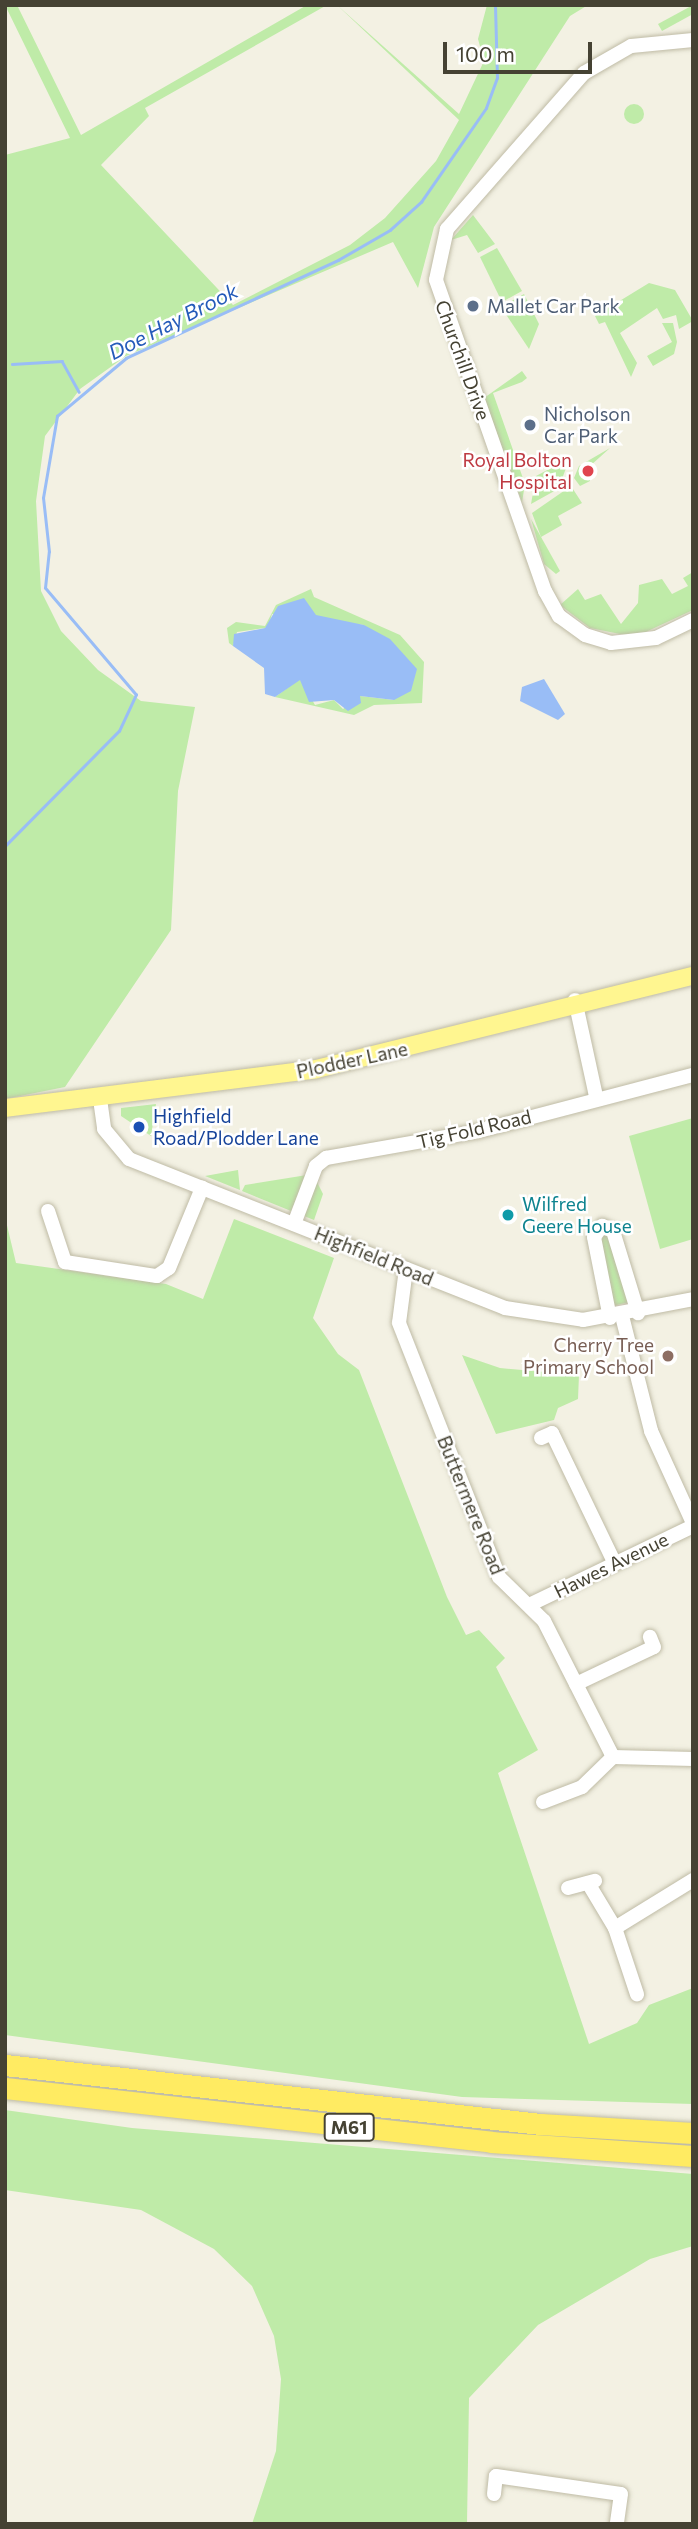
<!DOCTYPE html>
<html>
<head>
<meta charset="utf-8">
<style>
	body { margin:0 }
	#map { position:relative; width:698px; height:2529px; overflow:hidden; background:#f3f1e3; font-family:Commissioner,sans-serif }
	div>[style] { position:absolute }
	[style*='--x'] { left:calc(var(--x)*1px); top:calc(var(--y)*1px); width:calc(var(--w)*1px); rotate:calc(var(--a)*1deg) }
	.green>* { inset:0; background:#bfeba8 }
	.round { border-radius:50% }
	.water>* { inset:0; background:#99bdf6 }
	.stream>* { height:2.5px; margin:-1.25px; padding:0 1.25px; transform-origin:1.25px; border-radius:1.25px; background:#99bdf6 }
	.roads { filter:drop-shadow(0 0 2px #bfbba5) drop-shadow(0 0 2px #bfbba5) }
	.minor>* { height:14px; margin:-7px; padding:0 7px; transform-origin:7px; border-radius:7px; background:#fff }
	.major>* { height:18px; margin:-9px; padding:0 9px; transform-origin:9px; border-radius:9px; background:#fff690 }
	.highway>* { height:21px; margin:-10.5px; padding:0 10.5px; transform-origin:10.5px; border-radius:10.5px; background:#ffeb62 }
	.dots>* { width:19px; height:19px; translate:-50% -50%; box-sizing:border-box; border:4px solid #fff; border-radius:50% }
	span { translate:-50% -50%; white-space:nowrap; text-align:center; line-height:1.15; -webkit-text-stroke:5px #fff; paint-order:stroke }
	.shield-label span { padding:2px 5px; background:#fff; border:2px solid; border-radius:5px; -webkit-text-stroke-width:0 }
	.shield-label { font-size:18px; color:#454233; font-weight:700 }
	.service-label { font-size:19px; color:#4e5e75 }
	.left { translate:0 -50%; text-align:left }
	.street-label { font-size:19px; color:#454233 }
	.health-label { font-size:19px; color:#be3a42 }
	.right { translate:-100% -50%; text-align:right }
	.transit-label { font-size:19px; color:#164399 }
	.culture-label { font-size:19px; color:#0d838f }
	.education-label { font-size:19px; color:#785e54 }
	.water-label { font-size:21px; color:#245bb9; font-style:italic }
	.frame { position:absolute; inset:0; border:7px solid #454233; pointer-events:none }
	.scale { position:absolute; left:443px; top:42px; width:149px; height:32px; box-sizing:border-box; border:4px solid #454233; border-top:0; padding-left:9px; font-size:21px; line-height:24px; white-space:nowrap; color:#454233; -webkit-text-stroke:5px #fff; paint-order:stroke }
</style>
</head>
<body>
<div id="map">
	<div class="green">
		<i style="clip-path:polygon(5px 5px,17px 5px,81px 135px,307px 5px,327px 5px,145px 108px,149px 116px,101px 165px,233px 305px,350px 245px,385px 218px,436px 161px,459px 120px,337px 5px,459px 114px,484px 61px,478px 39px,487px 5px,588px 5px,570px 16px,434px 227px,418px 288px,393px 242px,126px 356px,80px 389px,45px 436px,36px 501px,41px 591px,61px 631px,98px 670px,141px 701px,195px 707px,178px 791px,171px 930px,65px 1087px,5px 1099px,5px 155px,70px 138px)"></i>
		<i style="clip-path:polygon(693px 5px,693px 14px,662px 31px,658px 24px)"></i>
		<i class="round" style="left:624px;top:104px;width:20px;height:20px"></i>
		<i style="clip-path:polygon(473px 215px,495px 244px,478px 253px,467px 235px,451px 240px)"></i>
		<i style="clip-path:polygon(497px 248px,522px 291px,502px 302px,480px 257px)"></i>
		<i style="clip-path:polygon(649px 283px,675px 290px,693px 321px,679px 329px,676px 315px,663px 319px,657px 308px,620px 333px,637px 363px,631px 377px,605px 322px,599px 324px,595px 316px)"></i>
		<i style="clip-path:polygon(524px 294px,539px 324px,529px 349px,501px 307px)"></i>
		<i style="clip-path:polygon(662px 323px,673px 323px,677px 342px,674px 354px,653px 366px,647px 356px,672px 342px)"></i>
		<i style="clip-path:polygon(522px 371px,527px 378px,522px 382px,493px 393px,525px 484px,522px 502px,484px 398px)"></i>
		<i style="clip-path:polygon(610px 448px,590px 466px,590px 481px,580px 486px,574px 478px,579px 466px)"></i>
		<i style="clip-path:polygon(570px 458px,558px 489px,531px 504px,536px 476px)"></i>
		<i style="clip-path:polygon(571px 486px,582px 503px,558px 516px,562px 525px,541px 537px,532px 513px)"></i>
		<i style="clip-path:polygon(531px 519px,560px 571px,556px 574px,544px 564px)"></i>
		<i style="clip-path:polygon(693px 572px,693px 610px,635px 637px,590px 628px,560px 605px,578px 589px,585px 600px,601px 594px,621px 624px,638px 603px,639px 585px,662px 579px,672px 594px,688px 586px,683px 578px)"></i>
		<i style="clip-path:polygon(311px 589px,314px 597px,400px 635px,424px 662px,422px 703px,374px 705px,354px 715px,275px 697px,300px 679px,315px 705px,334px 700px,343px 709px,360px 696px,394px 700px,364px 625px,272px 614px,269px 625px,265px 628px,237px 632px,233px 646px,229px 643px,227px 628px,236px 622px,265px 626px,276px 605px)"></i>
		<i style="clip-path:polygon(156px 1104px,151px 1136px,121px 1116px,121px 1108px)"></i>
		<i style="clip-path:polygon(693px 1118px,693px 1239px,660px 1249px,629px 1136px)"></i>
		<i style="clip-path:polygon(238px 1170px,240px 1190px,205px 1176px)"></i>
		<i style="clip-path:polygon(307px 1175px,291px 1211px,242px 1191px,245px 1185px)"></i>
		<i style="clip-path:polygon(317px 1182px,323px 1194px,314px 1220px,304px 1216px)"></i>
		<i style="clip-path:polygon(5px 1217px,16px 1263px,166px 1284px,203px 1299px,234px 1219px,334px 1258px,313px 1318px,338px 1354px,359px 1370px,447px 1597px,466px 1635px,479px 1630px,505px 1658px,496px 1667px,538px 1750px,498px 1773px,589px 2044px,637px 2023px,649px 2005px,693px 1988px,693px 2104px,462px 2097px,5px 2035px)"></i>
		<i style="clip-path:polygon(607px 1232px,630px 1302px,612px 1306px,599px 1238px)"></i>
		<i style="clip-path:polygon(462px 1355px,500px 1368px,579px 1375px,578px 1399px,558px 1408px,554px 1420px,496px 1434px)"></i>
		<i style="clip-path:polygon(5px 2110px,132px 2128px,693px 2174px,693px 2246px,650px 2259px,538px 2325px,469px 2398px,467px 2524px,252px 2524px,276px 2451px,281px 2379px,274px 2336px,252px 2286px,214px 2249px,141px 2210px,5px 2190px)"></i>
	</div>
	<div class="water">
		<i style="clip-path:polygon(304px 598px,316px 615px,364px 625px,390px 639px,417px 669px,411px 691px,394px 700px,360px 696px,361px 703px,348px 711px,334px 700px,309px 702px,300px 680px,275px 697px,265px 694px,264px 668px,233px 646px,234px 634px,265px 628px,278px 606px)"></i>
		<i style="clip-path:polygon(544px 679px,565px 714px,558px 720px,520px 701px,522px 687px)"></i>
	</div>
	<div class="stream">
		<i style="--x:12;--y:364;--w:50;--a:-3.4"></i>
		<i style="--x:62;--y:361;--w:35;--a:61"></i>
		<i style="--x:5;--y:846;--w:162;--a:-45.3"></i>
		<i style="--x:119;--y:731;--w:40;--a:-65"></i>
		<i style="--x:136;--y:695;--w:140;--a:-130.4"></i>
		<i style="--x:45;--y:588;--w:36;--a:-84"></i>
		<i style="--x:49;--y:552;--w:54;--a:-96.3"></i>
		<i style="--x:43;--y:498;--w:83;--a:-80.3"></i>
		<i style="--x:57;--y:416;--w:90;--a:-40"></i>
		<i style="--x:126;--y:358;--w:234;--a:-24.8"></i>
		<i style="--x:338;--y:260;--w:60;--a:-30"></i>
		<i style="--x:390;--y:230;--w:42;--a:-42.1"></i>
		<i style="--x:421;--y:202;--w:114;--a:-55.3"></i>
		<i style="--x:486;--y:108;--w:32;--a:-70"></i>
		<i style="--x:497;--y:78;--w:73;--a:-91.6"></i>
	</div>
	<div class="roads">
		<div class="minor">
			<i style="--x:693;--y:40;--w:62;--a:174.5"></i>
			<i style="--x:631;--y:46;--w:54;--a:150.1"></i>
			<i style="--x:584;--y:73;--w:208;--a:131.3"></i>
			<i style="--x:447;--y:229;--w:52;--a:102.2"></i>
			<i style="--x:436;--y:280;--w:330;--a:70.7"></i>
			<i style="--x:545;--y:591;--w:29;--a:61"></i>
			<i style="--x:559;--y:616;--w:32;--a:36"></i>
			<i style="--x:585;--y:635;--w:27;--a:17"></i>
			<i style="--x:611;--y:643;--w:45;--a:-6.3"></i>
			<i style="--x:656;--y:638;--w:41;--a:-25.9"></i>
			<i style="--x:575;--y:1000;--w:98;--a:77.7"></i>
			<i style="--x:100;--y:1099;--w:30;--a:82"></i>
			<i style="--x:104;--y:1129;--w:39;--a:50"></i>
			<i style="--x:129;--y:1159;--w:404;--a:21.6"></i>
			<i style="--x:505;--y:1308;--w:79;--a:8.7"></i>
			<i style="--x:583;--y:1320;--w:112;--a:-10.8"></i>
			<i style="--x:48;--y:1211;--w:54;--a:71.6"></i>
			<i style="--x:65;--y:1262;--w:93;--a:8.7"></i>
			<i style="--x:157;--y:1276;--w:14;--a:-34"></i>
			<i style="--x:169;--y:1268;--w:87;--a:-67.6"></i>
			<i style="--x:294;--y:1224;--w:62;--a:-69.2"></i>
			<i style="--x:316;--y:1166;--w:13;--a:-39"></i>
			<i style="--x:326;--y:1158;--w:155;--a:-10"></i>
			<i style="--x:479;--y:1131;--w:221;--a:-14.7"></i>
			<i style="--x:406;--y:1269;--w:54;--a:97.4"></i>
			<i style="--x:399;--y:1323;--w:273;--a:68.5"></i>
			<i style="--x:499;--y:1577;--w:63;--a:44.4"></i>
			<i style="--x:544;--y:1621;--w:153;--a:63.1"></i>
			<i style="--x:613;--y:1757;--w:80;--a:1.4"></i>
			<i style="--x:622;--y:1316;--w:119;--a:75.8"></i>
			<i style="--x:651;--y:1431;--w:101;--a:65.5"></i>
			<i style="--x:610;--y:1318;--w:83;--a:-101.2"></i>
			<i style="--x:594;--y:1237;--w:14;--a:-54"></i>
			<i style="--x:602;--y:1226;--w:12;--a:24"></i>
			<i style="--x:613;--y:1231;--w:86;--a:73"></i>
			<i style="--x:541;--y:1438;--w:12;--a:-24"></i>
			<i style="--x:552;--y:1433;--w:145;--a:64.3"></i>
			<i style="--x:529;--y:1605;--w:182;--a:-25.7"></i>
			<i style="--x:576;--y:1684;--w:86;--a:-25.4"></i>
			<i style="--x:654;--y:1647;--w:11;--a:-112"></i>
			<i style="--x:543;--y:1802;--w:42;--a:-21"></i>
			<i style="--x:582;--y:1787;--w:43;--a:-44.1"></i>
			<i style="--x:588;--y:1883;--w:52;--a:59"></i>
			<i style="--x:615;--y:1928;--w:70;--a:71.6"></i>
			<i style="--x:568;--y:1888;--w:28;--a:-15"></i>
			<i style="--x:615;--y:1928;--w:92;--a:-31.6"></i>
			<i style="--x:494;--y:2494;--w:18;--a:-84"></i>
			<i style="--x:496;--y:2476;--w:126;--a:8.2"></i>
			<i style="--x:621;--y:2494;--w:30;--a:98"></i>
		</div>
		<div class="major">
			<i style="--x:5;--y:1108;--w:313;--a:-7.1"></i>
			<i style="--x:316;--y:1069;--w:388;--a:-13.9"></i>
		</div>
		<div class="highway">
			<i style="--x:5;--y:2065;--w:538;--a:6.29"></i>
			<i style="--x:540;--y:2124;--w:153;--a:3.4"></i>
			<i style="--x:5;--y:2088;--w:489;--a:6.3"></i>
			<i style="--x:491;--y:2142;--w:202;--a:4"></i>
		</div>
	</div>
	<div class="dots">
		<i style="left:473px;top:306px;background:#5c6f8a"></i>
		<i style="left:530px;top:425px;background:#5c6f8a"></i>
		<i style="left:588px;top:471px;background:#e0444e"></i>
		<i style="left:139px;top:1127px;background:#1a4fb4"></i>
		<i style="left:508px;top:1215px;background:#0f9aa8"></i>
		<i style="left:668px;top:1356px;background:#8d6e63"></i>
	</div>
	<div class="shield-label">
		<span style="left:349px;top:2127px">M61</span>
	</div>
	<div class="service-label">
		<span class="left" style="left:487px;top:306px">Mallet Car Park</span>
		<span class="left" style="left:544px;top:425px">Nicholson<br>Car Park</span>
	</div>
	<div class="street-label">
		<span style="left:463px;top:360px;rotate:70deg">Churchill Drive</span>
		<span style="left:352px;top:1060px;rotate:-12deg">Plodder Lane</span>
		<span style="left:474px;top:1129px;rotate:-13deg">Tig Fold Road</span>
		<span style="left:374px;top:1256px;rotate:22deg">Highfield Road</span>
		<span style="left:471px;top:1505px;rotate:68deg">Buttermere Road</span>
		<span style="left:611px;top:1565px;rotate:-26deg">Hawes Avenue</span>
	</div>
	<div class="health-label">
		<span class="right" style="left:572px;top:471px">Royal Bolton<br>Hospital</span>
	</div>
	<div class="transit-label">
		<span class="left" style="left:153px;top:1127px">Highfield<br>Road/Plodder Lane</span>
	</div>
	<div class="culture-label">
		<span class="left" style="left:522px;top:1215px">Wilfred<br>Geere House</span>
	</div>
	<div class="education-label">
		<span class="right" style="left:654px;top:1356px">Cherry Tree<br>Primary School</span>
	</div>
	<div class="water-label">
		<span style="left:173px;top:321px;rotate:-27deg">Doe Hay Brook</span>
	</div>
	<div class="frame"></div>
	<div class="scale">100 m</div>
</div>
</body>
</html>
